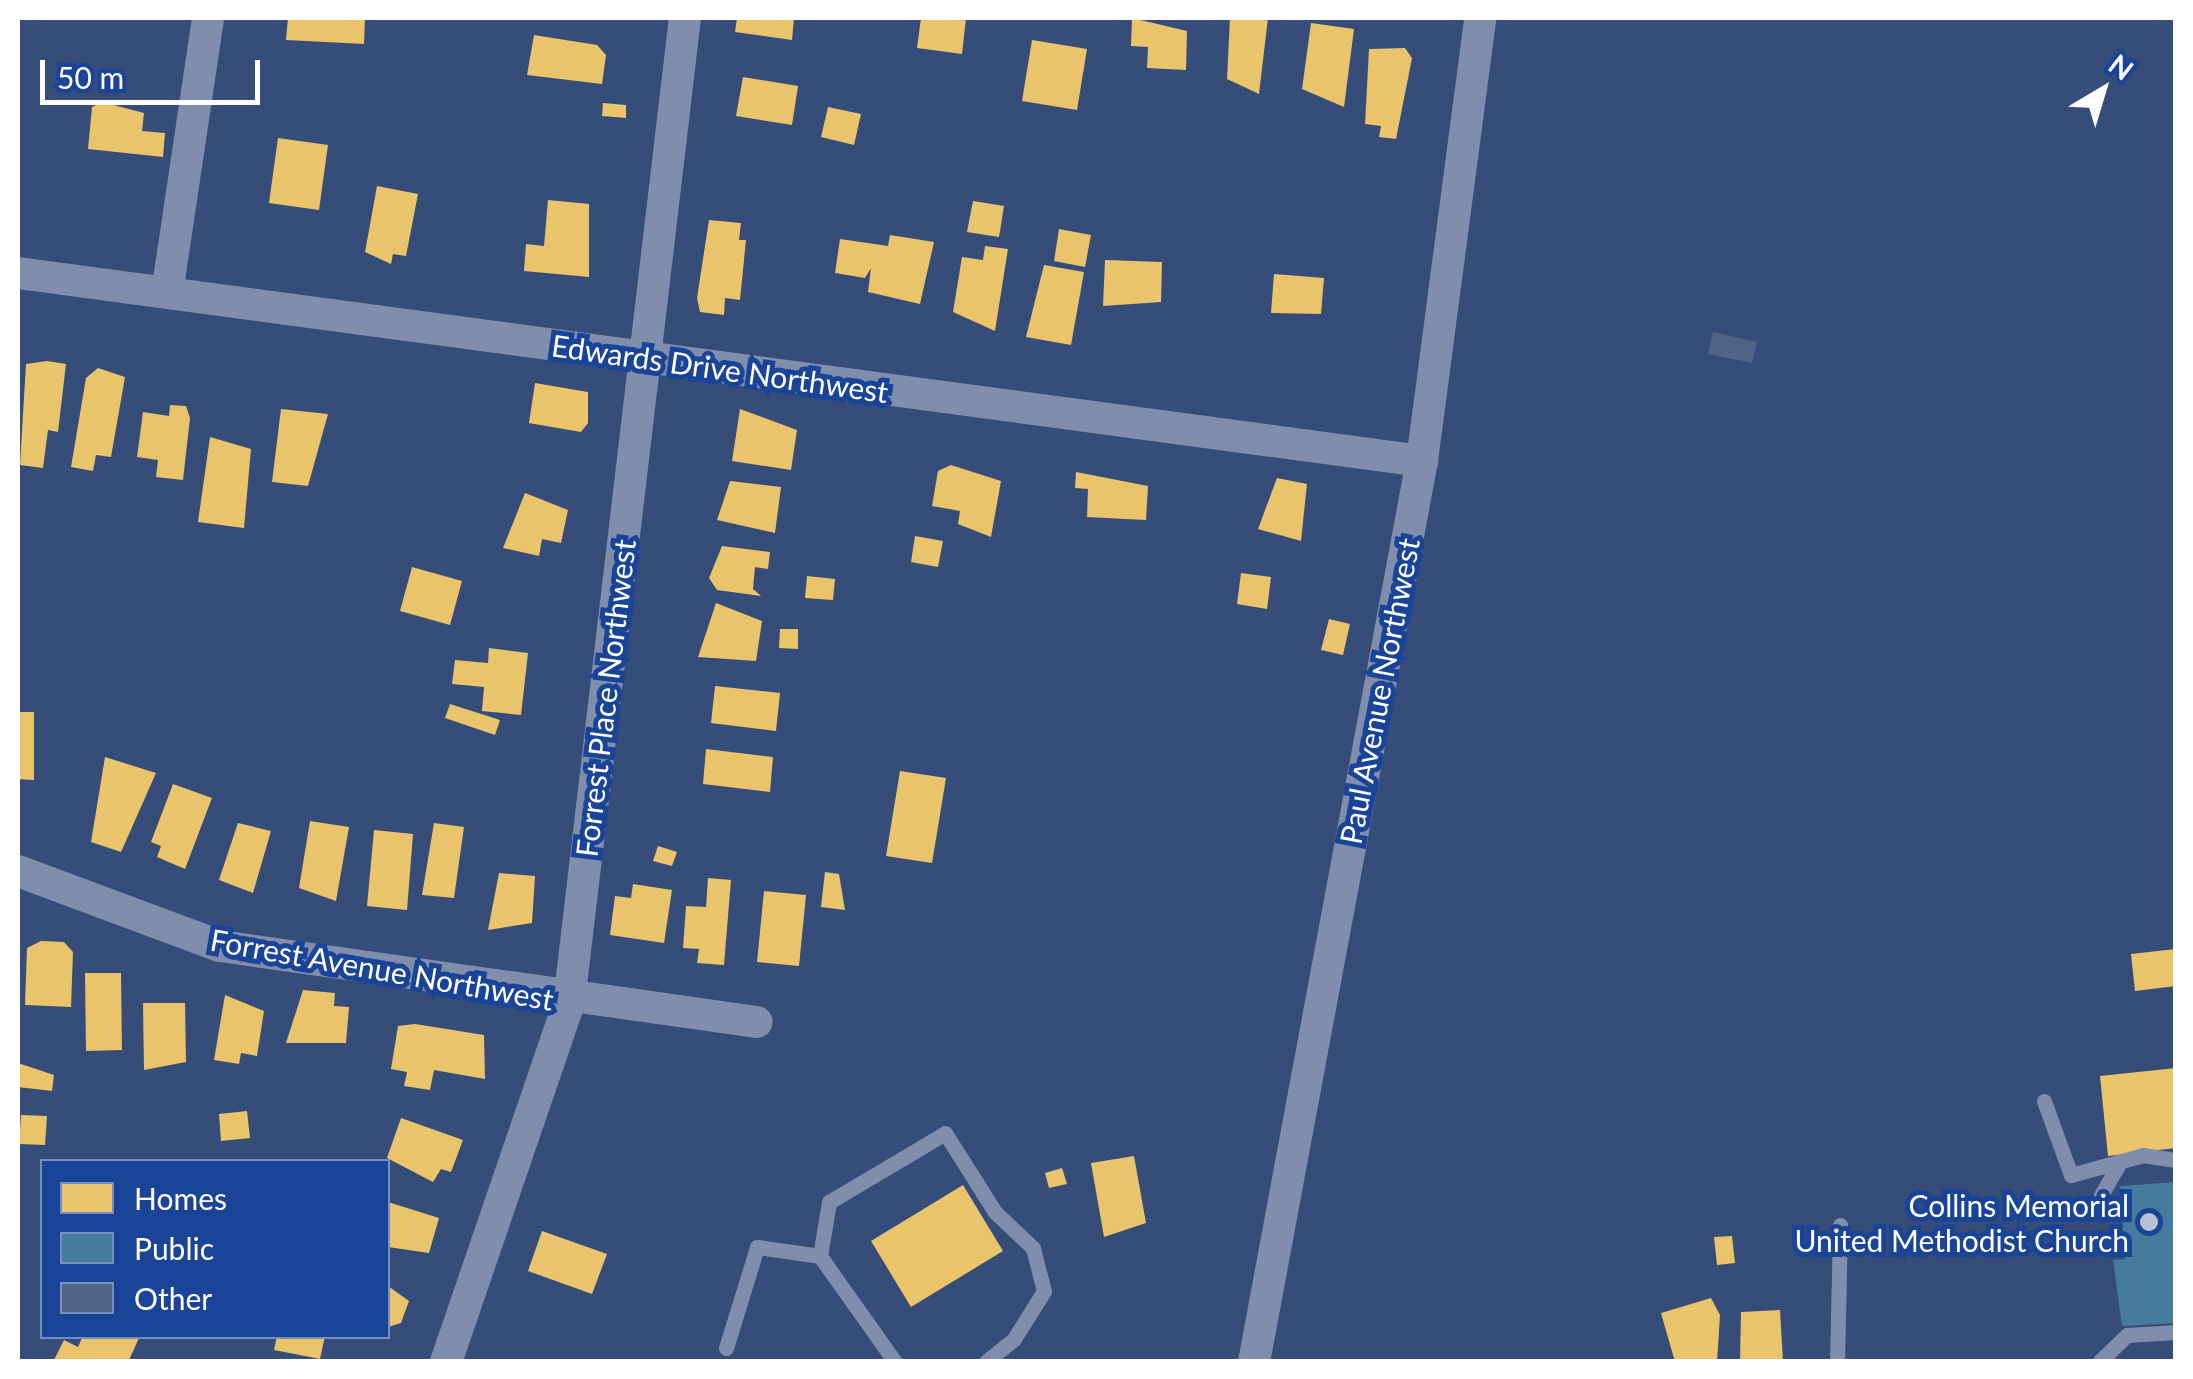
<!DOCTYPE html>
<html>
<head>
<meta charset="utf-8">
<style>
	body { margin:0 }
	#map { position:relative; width:2193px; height:1379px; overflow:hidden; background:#364d7a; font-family:Lato,sans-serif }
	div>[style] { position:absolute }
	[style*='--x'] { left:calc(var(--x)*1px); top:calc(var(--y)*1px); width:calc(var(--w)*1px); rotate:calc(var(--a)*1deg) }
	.homes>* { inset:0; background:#e9c46a }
	.public>* { inset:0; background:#457b9d }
	.building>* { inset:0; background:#516488 }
	.lane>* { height:15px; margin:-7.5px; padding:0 7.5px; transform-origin:7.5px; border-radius:7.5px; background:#7f8ead }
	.street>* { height:32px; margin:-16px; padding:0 16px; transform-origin:16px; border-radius:16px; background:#7f8ead }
	.dots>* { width:28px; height:28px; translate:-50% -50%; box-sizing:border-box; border:5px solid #194497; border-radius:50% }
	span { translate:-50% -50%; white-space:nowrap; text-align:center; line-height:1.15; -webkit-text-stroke:10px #194497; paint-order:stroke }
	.street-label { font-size:30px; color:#fff }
	.poi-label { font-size:30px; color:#fff }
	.right { translate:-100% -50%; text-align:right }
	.frame { position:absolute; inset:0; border:20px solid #fff; pointer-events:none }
	.legend { position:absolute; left:40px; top:1159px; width:350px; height:180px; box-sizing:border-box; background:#194497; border:2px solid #758fc1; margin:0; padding:12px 18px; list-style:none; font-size:30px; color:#fff }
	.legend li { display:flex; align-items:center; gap:20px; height:50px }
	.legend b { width:50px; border:2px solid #758fc1 }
	.north { position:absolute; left:2053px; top:40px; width:100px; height:100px; -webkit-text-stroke:8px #194497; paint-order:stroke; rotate:38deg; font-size:28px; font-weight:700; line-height:40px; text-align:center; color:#fff }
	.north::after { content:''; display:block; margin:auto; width:35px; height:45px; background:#fff; clip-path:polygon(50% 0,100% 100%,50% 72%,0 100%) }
	.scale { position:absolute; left:40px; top:60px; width:220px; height:45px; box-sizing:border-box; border:5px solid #fff; border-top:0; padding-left:12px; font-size:30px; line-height:35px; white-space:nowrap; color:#fff; -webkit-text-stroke:8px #194497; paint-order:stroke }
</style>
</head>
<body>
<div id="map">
	<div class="homes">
		<i style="clip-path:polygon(288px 18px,365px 18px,364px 44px,286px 40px)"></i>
		<i style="clip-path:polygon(737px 18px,794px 18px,792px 40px,735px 32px)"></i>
		<i style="clip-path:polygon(921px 18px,966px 18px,962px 54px,917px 48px)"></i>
		<i style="clip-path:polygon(1132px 18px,1187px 31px,1186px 70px,1147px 68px,1148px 47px,1131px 46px)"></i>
		<i style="clip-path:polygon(1230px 18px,1268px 18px,1259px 94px,1227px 79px)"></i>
		<i style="clip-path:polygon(1311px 23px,1354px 29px,1344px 107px,1302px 89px)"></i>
		<i style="clip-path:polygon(534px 35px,597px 45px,606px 55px,602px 84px,527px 75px)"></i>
		<i style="clip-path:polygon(1032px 40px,1087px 49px,1077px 110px,1022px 101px)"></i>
		<i style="clip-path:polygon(1405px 48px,1412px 58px,1396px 139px,1379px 137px,1381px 126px,1365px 124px,1369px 49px)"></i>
		<i style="clip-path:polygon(743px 77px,798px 86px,792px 125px,736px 116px)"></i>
		<i style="clip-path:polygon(102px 102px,144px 113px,142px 131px,165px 133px,163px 157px,88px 149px,92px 107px)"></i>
		<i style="clip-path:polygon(603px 103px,626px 105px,626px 118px,602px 116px)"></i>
		<i style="clip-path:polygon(828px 107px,861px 114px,854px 145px,821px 137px)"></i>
		<i style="clip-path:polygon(278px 138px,328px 145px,319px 210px,269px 203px)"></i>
		<i style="clip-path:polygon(377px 186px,418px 194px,406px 256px,393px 254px,391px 264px,365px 252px)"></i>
		<i style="clip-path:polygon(548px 200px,589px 204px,589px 277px,524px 271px,526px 244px,544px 246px)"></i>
		<i style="clip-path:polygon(973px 201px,1004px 206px,999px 237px,967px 232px)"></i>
		<i style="clip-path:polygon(709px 220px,741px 223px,739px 240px,746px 240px,740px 300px,725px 298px,724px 315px,700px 312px,697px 298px)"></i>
		<i style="clip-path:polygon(1059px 229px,1091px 235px,1085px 267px,1054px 261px)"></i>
		<i style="clip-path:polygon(890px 235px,934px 242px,920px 304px,868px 292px,871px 268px,865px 278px,835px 273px,840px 239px,888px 246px)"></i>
		<i style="clip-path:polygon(985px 246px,1008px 249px,995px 331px,953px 312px,962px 257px,983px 260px)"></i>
		<i style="clip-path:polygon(1105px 260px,1162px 262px,1161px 302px,1103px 306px)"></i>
		<i style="clip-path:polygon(1044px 265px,1084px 272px,1071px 345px,1026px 337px)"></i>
		<i style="clip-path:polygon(1274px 274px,1324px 278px,1321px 314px,1271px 313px)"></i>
		<i style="clip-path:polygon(47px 361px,66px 364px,58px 432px,48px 430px,43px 468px,20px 465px,26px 364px)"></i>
		<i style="clip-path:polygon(98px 368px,125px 377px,111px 457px,96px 455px,93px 471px,71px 467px,86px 378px)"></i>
		<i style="clip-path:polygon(535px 383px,588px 392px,588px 423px,581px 432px,529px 423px)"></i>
		<i style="clip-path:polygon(170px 405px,186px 406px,190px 418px,183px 480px,156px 477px,158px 460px,137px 457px,143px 412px,169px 416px)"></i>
		<i style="clip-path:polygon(281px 409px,328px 414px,308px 486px,272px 482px)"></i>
		<i style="clip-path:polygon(740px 409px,797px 430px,791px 470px,732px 461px)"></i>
		<i style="clip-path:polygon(210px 437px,251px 449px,244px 528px,198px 522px)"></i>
		<i style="clip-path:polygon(951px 465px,1001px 481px,991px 537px,958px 524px,960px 511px,932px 506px,938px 471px)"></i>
		<i style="clip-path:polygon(1076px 472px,1148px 486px,1146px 520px,1087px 517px,1088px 489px,1075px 488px)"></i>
		<i style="clip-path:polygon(1277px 478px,1307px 484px,1301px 541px,1258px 529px)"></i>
		<i style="clip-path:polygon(730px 481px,781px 487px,775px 533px,717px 520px)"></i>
		<i style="clip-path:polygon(525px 493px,568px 510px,561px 543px,542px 539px,539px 556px,503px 548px)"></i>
		<i style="clip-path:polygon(915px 536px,943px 541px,938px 567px,911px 562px)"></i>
		<i style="clip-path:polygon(722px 546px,770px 552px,768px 569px,755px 567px,753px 589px,761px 596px,717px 590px,709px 578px)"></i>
		<i style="clip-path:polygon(412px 567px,462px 581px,450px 625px,400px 611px)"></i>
		<i style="clip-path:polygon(1241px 573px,1271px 577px,1267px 609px,1237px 604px)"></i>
		<i style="clip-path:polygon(807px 576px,835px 579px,833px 600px,805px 598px)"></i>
		<i style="clip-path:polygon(716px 603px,762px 621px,756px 661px,698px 657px)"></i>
		<i style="clip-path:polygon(1329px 619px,1350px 624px,1343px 655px,1321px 650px)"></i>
		<i style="clip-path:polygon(780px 629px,798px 629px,798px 649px,779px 648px)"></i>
		<i style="clip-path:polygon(489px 648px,528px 653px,521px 715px,482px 711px,484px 687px,452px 684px,455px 660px,488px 663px)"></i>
		<i style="clip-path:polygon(715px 686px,780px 693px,776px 731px,711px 723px)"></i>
		<i style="clip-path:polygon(450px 704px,500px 720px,495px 735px,445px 718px)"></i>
		<i style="clip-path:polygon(18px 712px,34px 712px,34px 780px,18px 779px)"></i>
		<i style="clip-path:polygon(706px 749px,773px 757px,770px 792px,703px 784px)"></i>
		<i style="clip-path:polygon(105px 757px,156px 773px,121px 852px,91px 842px)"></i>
		<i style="clip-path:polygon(900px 771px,946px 778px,932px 863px,886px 856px)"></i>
		<i style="clip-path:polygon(173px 784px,212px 798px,185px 869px,157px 857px,161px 846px,151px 842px)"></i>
		<i style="clip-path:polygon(310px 821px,349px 827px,336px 901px,299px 888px)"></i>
		<i style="clip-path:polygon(238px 823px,271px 831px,253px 893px,219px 880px)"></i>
		<i style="clip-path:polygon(434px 823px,464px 827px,454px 898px,422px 895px)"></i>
		<i style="clip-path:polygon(374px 830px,413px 834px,407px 910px,367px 906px)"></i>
		<i style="clip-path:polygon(658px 846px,677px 852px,672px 866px,653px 861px)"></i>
		<i style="clip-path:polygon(825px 872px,839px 874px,845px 910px,821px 907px)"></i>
		<i style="clip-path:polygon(499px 873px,535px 876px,532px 923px,488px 930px)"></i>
		<i style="clip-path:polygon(708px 878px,731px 880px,724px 965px,697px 963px,699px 949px,683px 948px,686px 906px,706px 907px)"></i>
		<i style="clip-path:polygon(633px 884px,672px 890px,664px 943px,610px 935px,615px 896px,631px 898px)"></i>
		<i style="clip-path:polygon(764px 891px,806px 895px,799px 966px,757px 962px)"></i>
		<i style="clip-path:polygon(41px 941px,64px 942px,73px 952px,71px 1007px,25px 1005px,27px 948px)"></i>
		<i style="clip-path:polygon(2176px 949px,2176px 986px,2135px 991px,2131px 954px)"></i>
		<i style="clip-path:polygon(85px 973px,121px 973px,122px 1050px,86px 1051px)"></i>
		<i style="clip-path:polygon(303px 990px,335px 993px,334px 1006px,349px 1007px,346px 1043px,286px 1043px)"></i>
		<i style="clip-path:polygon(225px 995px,264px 1011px,257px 1056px,241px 1053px,239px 1064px,214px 1060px)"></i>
		<i style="clip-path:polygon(143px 1003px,185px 1003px,186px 1062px,144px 1070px)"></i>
		<i style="clip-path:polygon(415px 1024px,484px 1035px,485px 1079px,434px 1070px,430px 1090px,404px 1086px,407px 1072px,391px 1069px,398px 1026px)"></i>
		<i style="clip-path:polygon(18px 1063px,54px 1075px,52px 1091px,18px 1087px)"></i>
		<i style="clip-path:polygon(2176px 1068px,2176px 1148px,2108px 1156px,2100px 1076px)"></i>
		<i style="clip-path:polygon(247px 1111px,250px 1138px,221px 1141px,219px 1114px)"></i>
		<i style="clip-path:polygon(21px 1115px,47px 1116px,45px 1145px,19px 1144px)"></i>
		<i style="clip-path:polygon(401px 1118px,463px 1140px,451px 1172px,441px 1169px,433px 1182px,387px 1158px)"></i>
		<i style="clip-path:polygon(1134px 1156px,1146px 1223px,1104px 1237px,1091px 1163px)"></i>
		<i style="clip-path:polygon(1062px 1168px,1067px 1184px,1049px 1188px,1045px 1173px)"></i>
		<i style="clip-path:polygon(963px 1185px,1003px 1251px,911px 1307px,871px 1241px)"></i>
		<i style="clip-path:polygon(388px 1202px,439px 1218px,429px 1253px,388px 1247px)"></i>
		<i style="clip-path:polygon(542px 1231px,607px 1254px,592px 1294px,528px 1271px)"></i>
		<i style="clip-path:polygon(1732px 1236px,1735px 1263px,1717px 1265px,1714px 1237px)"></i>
		<i style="clip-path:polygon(388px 1286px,409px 1301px,401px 1323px,388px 1327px)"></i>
		<i style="clip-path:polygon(1711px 1298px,1720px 1315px,1717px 1362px,1675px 1362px,1661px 1313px)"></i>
		<i style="clip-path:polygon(1780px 1310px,1783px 1362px,1740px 1362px,1741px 1312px)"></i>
		<i style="clip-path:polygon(83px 1336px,140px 1336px,128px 1362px,53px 1362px,64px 1340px,78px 1347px)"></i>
		<i style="clip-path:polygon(277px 1336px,325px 1336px,320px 1359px,274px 1350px)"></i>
	</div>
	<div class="public">
		<i style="clip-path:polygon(2176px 1182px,2176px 1323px,2122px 1326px,2113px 1260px,2125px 1259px,2120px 1186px)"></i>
	</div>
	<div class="building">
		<i style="clip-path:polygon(1713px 332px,1757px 342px,1752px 363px,1708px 354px)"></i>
	</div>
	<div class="lane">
		<i style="--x:2044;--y:1101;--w:79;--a:70"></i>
		<i style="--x:2071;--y:1175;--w:75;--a:-15.5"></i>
		<i style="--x:2143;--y:1155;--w:33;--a:9"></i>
		<i style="--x:2101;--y:1195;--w:34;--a:-60"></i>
		<i style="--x:726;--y:1348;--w:106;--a:-72.9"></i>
		<i style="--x:757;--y:1247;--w:64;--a:8.1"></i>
		<i style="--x:895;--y:1362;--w:130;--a:-125.3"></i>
		<i style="--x:820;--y:1256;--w:55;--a:-80.5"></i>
		<i style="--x:829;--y:1202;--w:135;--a:-30.7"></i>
		<i style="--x:945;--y:1133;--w:93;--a:57.7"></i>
		<i style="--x:995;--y:1212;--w:52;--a:43.5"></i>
		<i style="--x:1033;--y:1248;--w:44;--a:75.7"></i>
		<i style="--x:1044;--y:1291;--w:57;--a:122"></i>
		<i style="--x:1014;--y:1339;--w:36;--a:141"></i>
		<i style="--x:1837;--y:1362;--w:137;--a:-88.7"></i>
		<i style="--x:2099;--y:1362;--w:39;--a:-44"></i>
		<i style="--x:2127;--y:1335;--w:49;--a:-3.5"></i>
	</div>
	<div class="street">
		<i style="--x:18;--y:273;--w:1417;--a:7.63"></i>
		<i style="--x:167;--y:293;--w:278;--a:-81.5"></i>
		<i style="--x:18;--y:871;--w:215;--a:20.4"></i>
		<i style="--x:220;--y:946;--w:542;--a:8.06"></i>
		<i style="--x:446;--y:1362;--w:380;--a:-71.1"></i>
		<i style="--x:569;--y:1002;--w:991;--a:-83.28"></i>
		<i style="--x:1254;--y:1362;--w:917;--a:-79.44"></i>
		<i style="--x:1422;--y:461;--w:447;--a:-82.5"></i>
	</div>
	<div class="dots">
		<i style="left:2149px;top:1222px;background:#b9c1d0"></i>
	</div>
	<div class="street-label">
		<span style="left:720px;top:368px;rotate:8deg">Edwards Drive Northwest</span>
		<span style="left:1379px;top:691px;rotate:-79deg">Paul Avenue Northwest</span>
		<span style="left:605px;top:698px;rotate:-83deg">Forrest Place Northwest</span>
		<span style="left:382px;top:969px;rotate:10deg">Forrest Avenue Northwest</span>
	</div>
	<div class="poi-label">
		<span class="right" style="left:2129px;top:1222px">Collins Memorial<br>United Methodist Church</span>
	</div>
	<div class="frame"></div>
	<ul class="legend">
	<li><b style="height:28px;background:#e9c46a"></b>Homes</li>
	<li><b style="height:28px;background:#457b9d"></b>Public</li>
	<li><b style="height:28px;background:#516488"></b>Other</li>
	</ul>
	<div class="north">N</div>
	<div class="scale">50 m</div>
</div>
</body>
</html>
